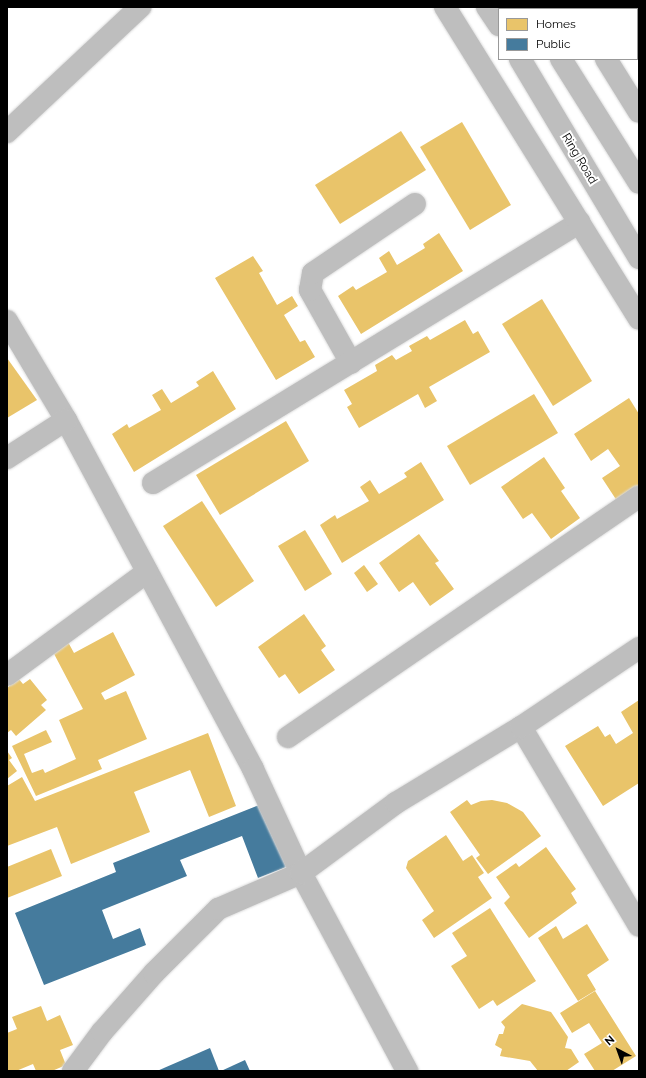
<!DOCTYPE html>
<html>
<head>
<meta charset="utf-8">
<style>
	body { margin:0 }
	#map { position:relative; width:646px; height:1078px; overflow:hidden; background:#fff; font-family:Raleway,sans-serif }
	div>[style] { position:absolute }
	[style*='--x'] { left:calc(var(--x)*1px); top:calc(var(--y)*1px); width:calc(var(--w)*1px); rotate:calc(var(--a)*1deg) }
	.homes>* { inset:0; background:#e9c46a }
	.public>* { inset:0; background:#457b9d }
	.roads { filter:drop-shadow(0 0 1px #dbdbdb) drop-shadow(0 0 1px #dbdbdb) }
	.minor>* { height:22px; margin:-11px; padding:0 11px; transform-origin:11px; border-radius:11px; background:#bebebe }
	.major>* { height:22px; margin:-11px; padding:0 11px; transform-origin:11px; border-radius:11px; background:#bebebe }
	.highway>* { height:22px; margin:-11px; padding:0 11px; transform-origin:11px; border-radius:11px; background:#bebebe }
	span { translate:-50% -50%; white-space:nowrap; text-align:center; line-height:1.15; -webkit-text-stroke:4px #fff; paint-order:stroke }
	.street-label { font-size:12px; color:#000 }
	.frame { position:absolute; inset:0; border:8px solid #000; pointer-events:none }
	.legend { position:absolute; left:498px; top:8px; width:140px; height:52px; box-sizing:border-box; background:#fff; border:1px solid #999; margin:0; padding:5px 7px; list-style:none; font-size:12px; color:#000 }
	.legend li { display:flex; align-items:center; gap:8px; height:20px }
	.legend b { width:20px; border:1px solid #999 }
	.north { position:absolute; left:598px; top:1030px; width:40px; height:40px; -webkit-text-stroke:3px #fff; paint-order:stroke; rotate:319deg; font-size:11px; font-weight:700; line-height:16px; text-align:center; color:#000 }
	.north::after { content:''; display:block; margin:auto; width:14px; height:18px; background:#000; clip-path:polygon(50% 0,100% 100%,50% 72%,0 100%) }
</style>
</head>
<body>
<div id="map">
	<div class="homes">
		<i style="clip-path:polygon(462px 122px,511px 205px,470px 230px,420px 147px)"></i>
		<i style="clip-path:polygon(401px 131px,426px 170px,340px 224px,315px 185px)"></i>
		<i style="clip-path:polygon(439px 233px,463px 271px,361px 334px,338px 296px,353px 286px,356px 290px,387px 272px,379px 258px,389px 251px,397px 265px,425px 248px,423px 244px)"></i>
		<i style="clip-path:polygon(253px 256px,263px 271px,259px 273px,277px 305px,292px 296px,298px 306px,284px 315px,300px 342px,305px 340px,315px 357px,276px 380px,215px 278px)"></i>
		<i style="clip-path:polygon(542px 299px,592px 381px,553px 406px,502px 324px)"></i>
		<i style="clip-path:polygon(465px 320px,473px 334px,478px 331px,490px 352px,429px 387px,437px 401px,425px 408px,418px 394px,359px 428px,347px 407px,352px 404px,344px 390px,377px 371px,375px 365px,392px 355px,396px 360px,412px 351px,409px 346px,427px 336px,430px 340px)"></i>
		<i style="clip-path:polygon(7px 358px,37px 400px,7px 418px)"></i>
		<i style="clip-path:polygon(213px 371px,236px 409px,134px 472px,112px 434px,127px 424px,129px 428px,161px 410px,152px 395px,162px 389px,171px 403px,199px 386px,196px 382px)"></i>
		<i style="clip-path:polygon(534px 394px,558px 433px,470px 485px,447px 446px)"></i>
		<i style="clip-path:polygon(629px 398px,639px 414px,639px 491px,619px 504px,602px 478px,620px 466px,608px 449px,591px 461px,574px 434px)"></i>
		<i style="clip-path:polygon(286px 421px,309px 461px,220px 515px,196px 475px)"></i>
		<i style="clip-path:polygon(544px 457px,565px 488px,561px 491px,580px 518px,551px 539px,532px 513px,523px 519px,501px 487px)"></i>
		<i style="clip-path:polygon(421px 462px,444px 500px,342px 563px,320px 525px,335px 515px,337px 519px,369px 501px,360px 487px,370px 480px,379px 494px,407px 477px,404px 473px)"></i>
		<i style="clip-path:polygon(202px 501px,254px 581px,216px 607px,163px 526px)"></i>
		<i style="clip-path:polygon(305px 530px,332px 574px,305px 591px,278px 546px)"></i>
		<i style="clip-path:polygon(419px 534px,439px 561px,435px 563px,454px 589px,430px 606px,413px 582px,399px 592px,379px 563px)"></i>
		<i style="clip-path:polygon(364px 565px,378px 584px,367px 592px,354px 573px)"></i>
		<i style="clip-path:polygon(304px 614px,326px 646px,321px 650px,335px 670px,299px 694px,285px 674px,279px 678px,258px 647px)"></i>
		<i style="clip-path:polygon(113px 632px,135px 675px,101px 693px,105px 700px,126px 691px,147px 739px,98px 760px,102px 769px,36px 796px,12px 746px,46px 730px,52px 742px,24px 754px,32px 773px,43px 769px,45px 773px,76px 759px,59px 720px,83px 709px,52px 650px,68px 642px,74px 653px)"></i>
		<i style="clip-path:polygon(18px 678px,23px 684px,30px 679px,47px 700px,41px 705px,46px 710px,16px 736px,11px 730px,7px 733px,7px 688px)"></i>
		<i style="clip-path:polygon(639px 700px,639px 783px,603px 806px,565px 746px,598px 726px,605px 737px,610px 734px,616px 744px,633px 733px,621px 712px)"></i>
		<i style="clip-path:polygon(208px 733px,236px 806px,209px 817px,190px 770px,134px 792px,150px 832px,71px 864px,57px 827px,7px 846px,7px 786px,22px 777px,35px 801px)"></i>
		<i style="clip-path:polygon(7px 751px,12px 758px,9px 760px,17px 771px,7px 779px)"></i>
		<i style="clip-path:polygon(467px 800px,471px 805px,481px 801px,492px 800px,507px 803px,523px 812px,541px 836px,488px 874px,476px 858px,480px 855px,450px 812px)"></i>
		<i style="clip-path:polygon(446px 835px,463px 861px,472px 855px,484px 873px,478px 877px,492px 898px,434px 938px,422px 920px,434px 911px,406px 868px,408px 861px,414px 857px)"></i>
		<i style="clip-path:polygon(546px 847px,576px 889px,571px 893px,577px 903px,529px 938px,504px 903px,510px 897px,496px 877px,516px 863px,519px 867px)"></i>
		<i style="clip-path:polygon(51px 849px,62px 876px,7px 898px,7px 867px)"></i>
		<i style="clip-path:polygon(490px 908px,536px 981px,497px 1006px,493px 1000px,479px 1009px,451px 966px,467px 956px,452px 933px)"></i>
		<i style="clip-path:polygon(587px 924px,609px 960px,587px 975px,596px 990px,578px 1001px,538px 938px,556px 926px,563px 939px)"></i>
		<i style="clip-path:polygon(595px 991px,636px 1056px,612px 1071px,595px 1071px,584px 1054px,602px 1043px,589px 1023px,572px 1033px,560px 1013px)"></i>
		<i style="clip-path:polygon(522px 1004px,551px 1012px,568px 1037px,565px 1048px,571px 1049px,579px 1062px,566px 1071px,538px 1071px,530px 1061px,500px 1056px,502px 1049px,495px 1045px,499px 1034px,503px 1034px,505px 1027px,501px 1022px)"></i>
		<i style="clip-path:polygon(41px 1006px,47px 1021px,60px 1015px,73px 1045px,60px 1050px,66px 1065px,52px 1071px,36px 1071px,33px 1064px,16px 1071px,7px 1071px,7px 1033px,17px 1029px,12px 1017px)"></i>
	</div>
	<div class="public">
		<i style="clip-path:polygon(264px 803px,289px 866px,258px 878px,242px 836px,180px 860px,187px 876px,102px 910px,113px 939px,140px 928px,146px 945px,44px 985px,15px 913px,116px 872px,113px 863px)"></i>
		<i style="clip-path:polygon(210px 1048px,219px 1071px,157px 1071px)"></i>
		<i style="clip-path:polygon(245px 1060px,250px 1071px,221px 1071px)"></i>
	</div>
	<div class="roads">
		<div class="minor">
			<i style="--x:7;--y:132;--w:183;--a:-43.2"></i>
			<i style="--x:7;--y:321;--w:115;--a:59.2"></i>
			<i style="--x:66;--y:420;--w:396;--a:61.8"></i>
			<i style="--x:253;--y:769;--w:115;--a:65.2"></i>
			<i style="--x:301;--y:873;--w:225;--a:61.8"></i>
			<i style="--x:351;--y:363;--w:84;--a:-119.3"></i>
			<i style="--x:310;--y:290;--w:17;--a:-80"></i>
			<i style="--x:313;--y:273;--w:123;--a:-34.1"></i>
			<i style="--x:7;--y:458;--w:70;--a:-32.8"></i>
			<i style="--x:153;--y:483;--w:500;--a:-31.43"></i>
			<i style="--x:7;--y:675;--w:174;--a:-36.3"></i>
			<i style="--x:521;--y:727;--w:231;--a:59.3"></i>
			<i style="--x:288;--y:737;--w:425;--a:-34.4"></i>
			<i style="--x:73;--y:1071;--w:49;--a:-53.4"></i>
			<i style="--x:102;--y:1032;--w:79;--a:-48.6"></i>
			<i style="--x:154;--y:973;--w:91;--a:-45"></i>
			<i style="--x:218;--y:909;--w:90;--a:-23.4"></i>
			<i style="--x:301;--y:873;--w:118;--a:-36.4"></i>
			<i style="--x:396;--y:803;--w:146;--a:-31.3"></i>
			<i style="--x:521;--y:727;--w:142;--a:-33.8"></i>
		</div>
		<div class="major">
			<i style="--x:445;--y:7;--w:367;--a:58.1"></i>
			<i style="--x:573;--y:7;--w:3;--a:45"></i>
			<i style="--x:606;--y:59;--w:62;--a:58.1"></i>
		</div>
		<div class="highway">
			<i style="--x:487;--y:7;--w:22;--a:56"></i>
			<i style="--x:529;--y:7;--w:2;--a:63"></i>
			<i style="--x:520;--y:59;--w:232;--a:59.1"></i>
			<i style="--x:561;--y:59;--w:146;--a:57.8"></i>
		</div>
	</div>
	<div class="street-label">
		<span style="left:579px;top:159px;rotate:59deg">Ring Road</span>
	</div>
	<div class="frame"></div>
	<ul class="legend">
	<li><b style="height:11px;background:#e9c46a"></b>Homes</li>
	<li><b style="height:11px;background:#457b9d"></b>Public</li>
	</ul>
	<div class="north">N</div>
</div>
</body>
</html>
